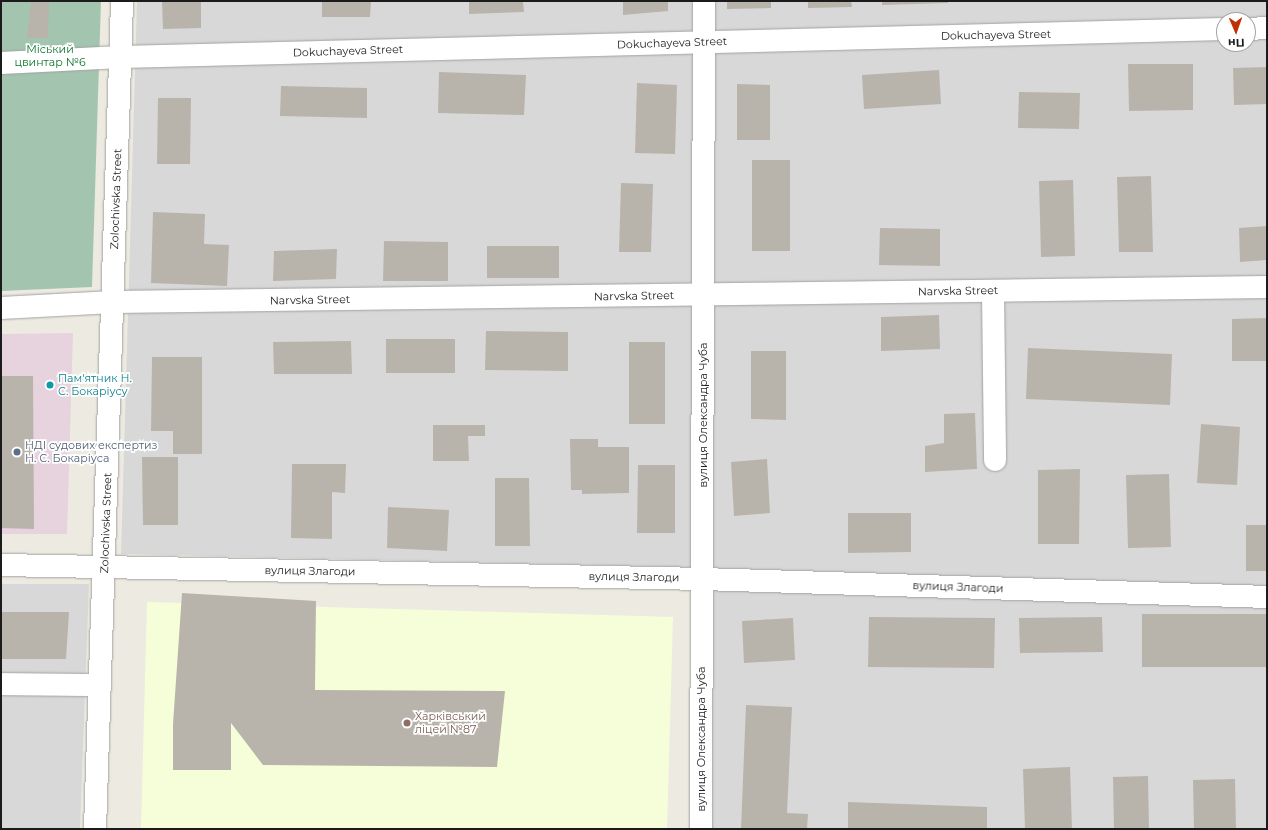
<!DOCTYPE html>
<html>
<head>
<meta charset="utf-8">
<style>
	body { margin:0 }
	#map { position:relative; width:1268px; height:830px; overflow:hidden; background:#edebe1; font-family:Montserrat,sans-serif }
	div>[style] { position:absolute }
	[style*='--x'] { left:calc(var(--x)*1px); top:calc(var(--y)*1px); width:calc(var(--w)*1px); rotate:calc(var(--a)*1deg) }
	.residential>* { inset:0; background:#d9d8d8 }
	.industrial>* { inset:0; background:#e6d3de }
	.education>* { inset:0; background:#f6fed9 }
	.cemetery>* { inset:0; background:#a3c5af }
	.building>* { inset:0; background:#b9b4ab }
	.roads { filter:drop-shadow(0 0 1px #a2a2a2) drop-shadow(0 0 1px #a2a2a2) }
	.minor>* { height:22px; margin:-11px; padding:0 11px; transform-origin:11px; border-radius:11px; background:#fff }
	.dots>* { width:11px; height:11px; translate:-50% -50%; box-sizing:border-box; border:2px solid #fff; border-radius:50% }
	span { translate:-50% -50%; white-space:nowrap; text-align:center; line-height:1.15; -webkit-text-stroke:3.5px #fff; paint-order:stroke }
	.street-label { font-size:11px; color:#1b1b1b }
	.park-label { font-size:11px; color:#0e752d }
	.culture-label { font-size:11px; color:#0d838f }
	.left { translate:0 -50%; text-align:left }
	.service-label { font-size:11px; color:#4e5e75 }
	.education-label { font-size:11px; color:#785e54 }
	.frame { position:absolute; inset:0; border:2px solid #1b1b1b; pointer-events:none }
	.north { position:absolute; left:1216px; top:12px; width:40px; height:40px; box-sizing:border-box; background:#fff; border:1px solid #a4a4a4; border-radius:50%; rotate:178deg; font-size:11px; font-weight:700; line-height:16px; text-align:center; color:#1b1b1b }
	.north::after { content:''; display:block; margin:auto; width:14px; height:18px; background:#c12f05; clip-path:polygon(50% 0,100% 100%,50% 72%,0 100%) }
</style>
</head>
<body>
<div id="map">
	<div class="residential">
		<i style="clip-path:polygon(evenodd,137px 1px,1267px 1px,1267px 829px,712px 829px,711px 568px,121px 554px,137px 1px,1224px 20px,1248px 20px,1248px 44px,1224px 44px,1224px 20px)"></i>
		<i style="clip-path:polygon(1px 584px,89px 584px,80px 829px,1px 829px)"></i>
	</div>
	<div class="industrial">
		<i style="clip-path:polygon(73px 333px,67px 534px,1px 534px,1px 334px)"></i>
	</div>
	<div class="education">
		<i style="clip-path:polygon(147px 602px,673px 617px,667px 829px,141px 829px)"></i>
	</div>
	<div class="cemetery">
		<i style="clip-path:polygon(1px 1px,101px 1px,92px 287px,1px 291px)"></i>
	</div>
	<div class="building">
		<i style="clip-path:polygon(31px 1px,49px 1px,48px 38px,27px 38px)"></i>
		<i style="clip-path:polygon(162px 1px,201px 1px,201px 28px,163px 29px)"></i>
		<i style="clip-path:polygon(322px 1px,371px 1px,370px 17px,322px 17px)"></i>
		<i style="clip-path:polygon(469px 1px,523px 1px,524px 12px,469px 14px)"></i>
		<i style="clip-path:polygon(623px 1px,668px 1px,668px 11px,623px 15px)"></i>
		<i style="clip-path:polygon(727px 1px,771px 1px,771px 8px,727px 9px)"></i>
		<i style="clip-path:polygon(808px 1px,851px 1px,852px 7px,808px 8px)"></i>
		<i style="clip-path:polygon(882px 1px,948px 1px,948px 3px,882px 5px)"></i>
		<i style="clip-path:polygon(1128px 64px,1193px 64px,1193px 110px,1129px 111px)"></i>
		<i style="clip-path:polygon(1267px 67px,1267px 104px,1234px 105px,1233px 68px)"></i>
		<i style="clip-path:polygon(939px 70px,941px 104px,864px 109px,862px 75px)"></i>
		<i style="clip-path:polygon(439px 72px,526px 75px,524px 115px,438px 113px)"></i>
		<i style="clip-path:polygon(637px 83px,677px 85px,675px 154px,635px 153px)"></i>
		<i style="clip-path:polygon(737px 84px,770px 85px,770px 140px,737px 140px)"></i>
		<i style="clip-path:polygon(281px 86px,367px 88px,367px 118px,280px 116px)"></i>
		<i style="clip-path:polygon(1019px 92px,1080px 93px,1079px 129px,1018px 128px)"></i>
		<i style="clip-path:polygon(158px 98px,191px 98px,190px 164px,157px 164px)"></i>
		<i style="clip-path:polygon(752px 160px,790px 160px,790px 251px,752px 251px)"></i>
		<i style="clip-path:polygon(1151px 176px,1153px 252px,1119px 252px,1117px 177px)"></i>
		<i style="clip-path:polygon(1073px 180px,1075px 256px,1041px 257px,1039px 181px)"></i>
		<i style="clip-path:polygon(621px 183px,653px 184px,651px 252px,619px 252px)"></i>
		<i style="clip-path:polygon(153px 212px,205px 214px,204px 244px,229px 245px,227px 286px,151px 283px)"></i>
		<i style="clip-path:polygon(1267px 226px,1267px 260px,1240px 262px,1239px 228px)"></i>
		<i style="clip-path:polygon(880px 228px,940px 229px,940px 266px,879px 265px)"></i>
		<i style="clip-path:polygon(384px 241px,448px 242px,448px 281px,383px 281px)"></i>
		<i style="clip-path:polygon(487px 246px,559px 246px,559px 278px,487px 278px)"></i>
		<i style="clip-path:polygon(337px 249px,336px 279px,273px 281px,274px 251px)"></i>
		<i style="clip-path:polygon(939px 315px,940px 349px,881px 351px,881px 317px)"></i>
		<i style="clip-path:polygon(1267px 318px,1267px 361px,1232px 361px,1232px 319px)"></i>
		<i style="clip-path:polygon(486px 331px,568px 332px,568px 371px,485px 370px)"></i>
		<i style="clip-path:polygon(386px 339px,455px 339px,455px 373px,386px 373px)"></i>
		<i style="clip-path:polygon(351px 341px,352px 374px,274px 374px,273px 342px)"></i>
		<i style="clip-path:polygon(629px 342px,665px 342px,665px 424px,629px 424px)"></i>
		<i style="clip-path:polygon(1028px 348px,1172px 354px,1170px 405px,1026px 399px)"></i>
		<i style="clip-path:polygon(751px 351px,786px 351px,786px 420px,751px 419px)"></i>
		<i style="clip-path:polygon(152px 357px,202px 357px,202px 454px,173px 454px,173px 431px,151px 431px)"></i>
		<i style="clip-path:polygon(1px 376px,33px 376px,34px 529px,1px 528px)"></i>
		<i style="clip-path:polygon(975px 413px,977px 469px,925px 472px,925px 446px,944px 443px,944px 414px)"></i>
		<i style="clip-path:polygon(1201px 424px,1240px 427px,1237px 485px,1197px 483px)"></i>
		<i style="clip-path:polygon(433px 425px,485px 425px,485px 436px,468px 436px,469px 461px,433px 461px)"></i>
		<i style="clip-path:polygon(570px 439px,598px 439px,598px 447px,629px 447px,629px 493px,582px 494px,582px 490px,571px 490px)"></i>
		<i style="clip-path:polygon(142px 457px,178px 457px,178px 525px,143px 525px)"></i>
		<i style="clip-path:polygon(767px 459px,770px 513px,734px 516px,731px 462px)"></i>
		<i style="clip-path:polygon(292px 464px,346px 464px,345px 493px,332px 492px,332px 539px,291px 538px)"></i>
		<i style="clip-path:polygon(638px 465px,675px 465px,675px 533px,637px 533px)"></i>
		<i style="clip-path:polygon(1080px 469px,1079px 544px,1038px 544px,1038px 470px)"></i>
		<i style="clip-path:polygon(1169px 474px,1171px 547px,1128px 548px,1126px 475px)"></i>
		<i style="clip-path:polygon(495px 478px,529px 478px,530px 546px,495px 546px)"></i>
		<i style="clip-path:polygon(388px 507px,449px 510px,447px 551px,387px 548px)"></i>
		<i style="clip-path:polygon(848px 513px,911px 513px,911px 552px,848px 553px)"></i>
		<i style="clip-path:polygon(1246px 525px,1267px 525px,1267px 571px,1246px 571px)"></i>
		<i style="clip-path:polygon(182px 593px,316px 601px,315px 690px,505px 691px,497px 767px,263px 765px,231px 723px,231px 770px,173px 770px,173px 724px)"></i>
		<i style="clip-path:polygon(1px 612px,69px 612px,66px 659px,1px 659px)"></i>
		<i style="clip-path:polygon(1142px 614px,1267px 614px,1267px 667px,1142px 667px)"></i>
		<i style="clip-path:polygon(869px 617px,995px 618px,994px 668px,868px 667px)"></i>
		<i style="clip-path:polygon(1102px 617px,1103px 652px,1020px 653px,1019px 618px)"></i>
		<i style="clip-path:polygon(793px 618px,795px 660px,744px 663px,742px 621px)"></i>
		<i style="clip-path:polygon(746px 705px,792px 707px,787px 813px,808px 814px,807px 829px,741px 829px)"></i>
		<i style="clip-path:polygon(1070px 767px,1072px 829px,1025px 829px,1023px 769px)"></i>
		<i style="clip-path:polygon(1148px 776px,1149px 829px,1114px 829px,1113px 777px)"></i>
		<i style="clip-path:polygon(1235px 779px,1236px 829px,1194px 829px,1193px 780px)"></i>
		<i style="clip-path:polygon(848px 802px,987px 807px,987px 829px,848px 829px)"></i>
	</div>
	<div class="roads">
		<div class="minor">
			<i style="--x:1248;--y:29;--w:19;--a:-3"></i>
			<i style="--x:1;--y:63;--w:120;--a:-2.9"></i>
			<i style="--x:121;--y:57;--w:1103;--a:-1.45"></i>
			<i style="--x:993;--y:291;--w:169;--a:89.3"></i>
			<i style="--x:1;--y:308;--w:112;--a:-3.1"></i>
			<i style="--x:113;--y:302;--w:1154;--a:-0.74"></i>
			<i style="--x:1;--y:565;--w:701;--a:1.14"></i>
			<i style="--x:702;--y:579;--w:565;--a:1.82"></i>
			<i style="--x:1;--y:684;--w:99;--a:0.6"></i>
			<i style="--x:95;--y:829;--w:828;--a:-88.13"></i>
			<i style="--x:701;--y:829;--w:828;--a:-89.79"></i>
		</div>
	</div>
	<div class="dots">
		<i style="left:50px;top:385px;background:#0f9aa8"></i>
		<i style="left:17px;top:452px;background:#5c6f8a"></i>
		<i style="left:407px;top:723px;background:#8d6e63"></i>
	</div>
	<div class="street-label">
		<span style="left:996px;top:35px;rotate:-1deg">Dokuchayeva Street</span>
		<span style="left:672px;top:43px;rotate:-2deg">Dokuchayeva Street</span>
		<span style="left:348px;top:51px;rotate:-2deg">Dokuchayeva Street</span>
		<span style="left:116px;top:199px;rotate:-88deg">Zolochivska Street</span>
		<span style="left:958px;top:291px;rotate:-1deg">Narvska Street</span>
		<span style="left:634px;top:296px;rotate:-1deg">Narvska Street</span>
		<span style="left:310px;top:300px;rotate:-1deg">Narvska Street</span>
		<span style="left:703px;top:415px;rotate:-90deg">вулиця Олександра Чуба</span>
		<span style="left:106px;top:523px;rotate:-88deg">Zolochivska Street</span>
		<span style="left:310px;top:571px;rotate:1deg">вулиця Злагоди</span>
		<span style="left:634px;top:577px;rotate:1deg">вулиця Злагоди</span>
		<span style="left:958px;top:587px;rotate:2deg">вулиця Злагоди</span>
		<span style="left:701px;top:739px;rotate:-90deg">вулиця Олександра Чуба</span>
	</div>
	<div class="park-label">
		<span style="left:50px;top:56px">Міський<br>цвинтар №6</span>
	</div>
	<div class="culture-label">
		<span class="left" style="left:58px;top:385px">Пам'ятник Н.<br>С. Бокаріусу</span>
	</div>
	<div class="service-label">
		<span class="left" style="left:25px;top:452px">НДІ судових експертиз<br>Н. С. Бокаріуса</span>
	</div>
	<div class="education-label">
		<span class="left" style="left:415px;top:723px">Харківський<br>ліцей №87</span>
	</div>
	<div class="frame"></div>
	<div class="north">Пн</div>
</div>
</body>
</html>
